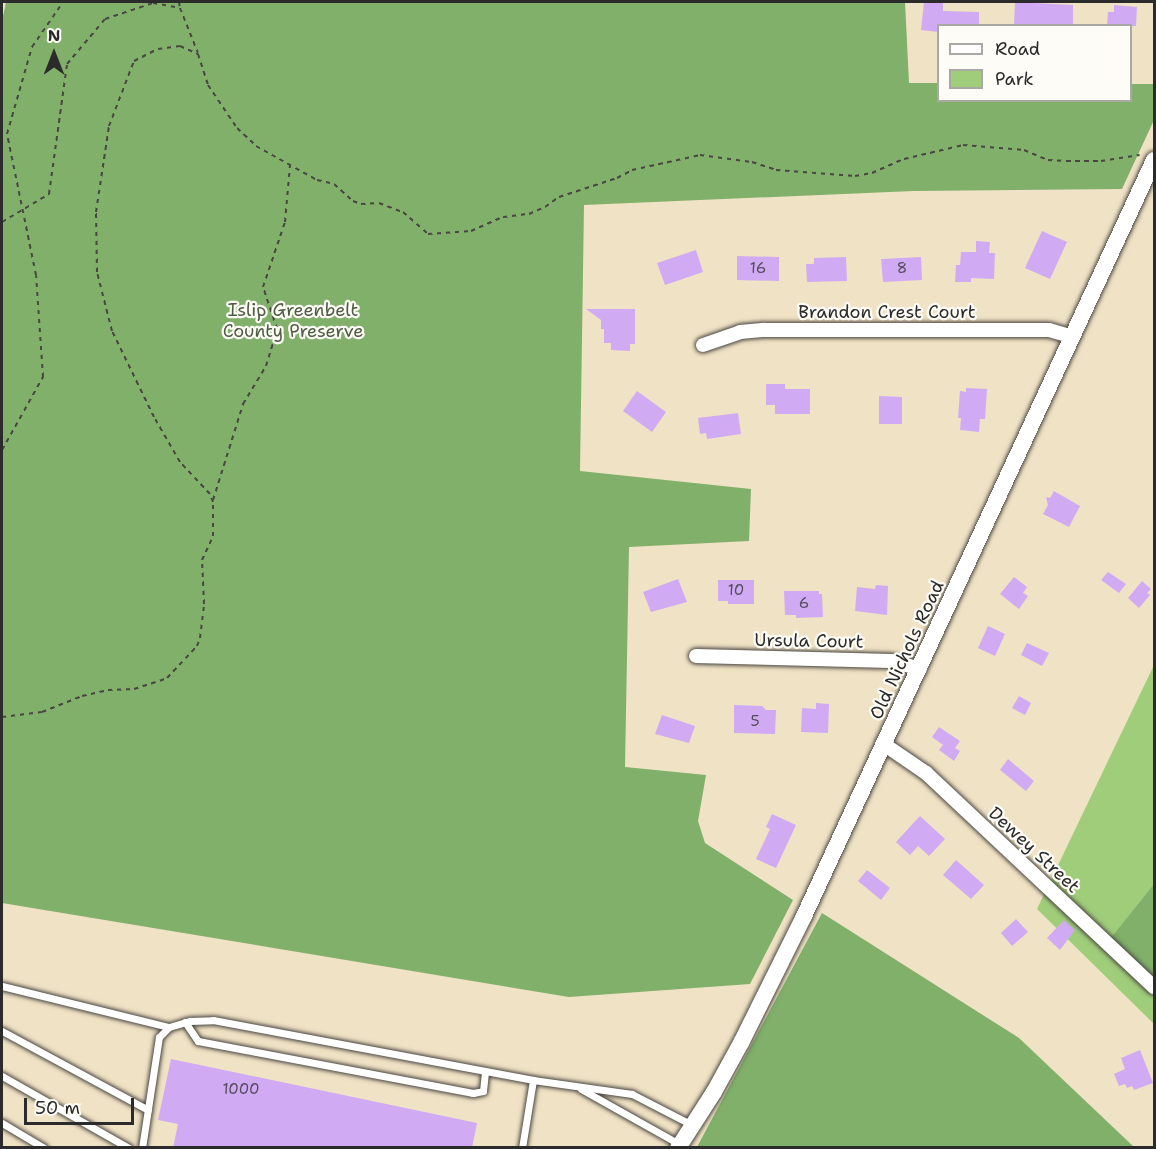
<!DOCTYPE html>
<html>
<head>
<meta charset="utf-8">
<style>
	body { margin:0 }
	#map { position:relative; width:1156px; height:1149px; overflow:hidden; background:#f0e2c4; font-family:"Shantell Sans",sans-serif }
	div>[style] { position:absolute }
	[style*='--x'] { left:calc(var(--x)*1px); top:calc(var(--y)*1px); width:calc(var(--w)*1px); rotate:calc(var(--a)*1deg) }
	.green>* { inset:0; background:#a0cd7a }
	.forest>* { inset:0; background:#80b06a }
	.building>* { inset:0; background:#d0abf4 }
	.path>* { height:2px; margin-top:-1px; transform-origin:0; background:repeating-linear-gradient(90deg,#494642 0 4.5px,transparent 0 9px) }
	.roads { filter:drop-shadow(0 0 2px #494642) drop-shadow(0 0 2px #494642) }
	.service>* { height:7px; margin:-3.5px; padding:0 3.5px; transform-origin:3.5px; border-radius:3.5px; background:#fff }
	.minor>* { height:14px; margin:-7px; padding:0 7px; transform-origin:7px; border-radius:7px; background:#fff }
	.tertiary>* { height:16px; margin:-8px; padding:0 8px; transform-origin:8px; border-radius:8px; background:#fff }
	span { translate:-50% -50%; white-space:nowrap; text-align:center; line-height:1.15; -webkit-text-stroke:4.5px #fdfcf7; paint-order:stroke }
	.number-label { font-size:15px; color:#544b5d }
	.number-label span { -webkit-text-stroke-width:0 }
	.park-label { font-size:18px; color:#4e5c43 }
	.street-label { font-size:18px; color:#2b2b2b }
	.frame { position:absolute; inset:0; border:3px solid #2b2b2b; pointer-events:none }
	.legend { position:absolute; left:937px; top:24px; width:195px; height:78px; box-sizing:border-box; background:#fdfcf7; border:2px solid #a9a8a5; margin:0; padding:8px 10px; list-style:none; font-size:18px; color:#2b2b2b }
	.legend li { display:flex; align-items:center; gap:12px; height:30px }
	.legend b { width:30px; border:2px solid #a9a8a5 }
	.north { position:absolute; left:24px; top:24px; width:60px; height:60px; -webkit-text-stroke:4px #fdfcf7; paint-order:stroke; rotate:0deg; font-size:16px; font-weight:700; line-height:24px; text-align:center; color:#2b2b2b }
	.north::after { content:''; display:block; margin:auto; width:21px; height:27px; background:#2b2b2b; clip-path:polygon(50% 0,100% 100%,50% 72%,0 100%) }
	.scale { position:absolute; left:24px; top:1098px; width:110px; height:27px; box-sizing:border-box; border:3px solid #2b2b2b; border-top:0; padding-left:8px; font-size:18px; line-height:21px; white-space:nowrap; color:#2b2b2b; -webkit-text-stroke:4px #fdfcf7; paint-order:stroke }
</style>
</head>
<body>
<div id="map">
	<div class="green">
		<i style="clip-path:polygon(1154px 665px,1154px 1024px,1037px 909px)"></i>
	</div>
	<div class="forest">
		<i style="clip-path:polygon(6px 2px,905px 2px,909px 83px,938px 83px,938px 100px,1130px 100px,1131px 84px,1154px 84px,1154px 120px,1122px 189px,913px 191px,584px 205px,580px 471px,751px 489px,749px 541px,629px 547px,625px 767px,706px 775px,698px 821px,705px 843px,793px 900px,750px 984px,569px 997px,2px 903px,2px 21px)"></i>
		<i style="clip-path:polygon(1154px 884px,1154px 981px,1111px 938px)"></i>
		<i style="clip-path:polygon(822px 913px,1019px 1038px,1134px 1147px,697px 1147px)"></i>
	</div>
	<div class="building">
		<i style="clip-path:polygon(924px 2px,943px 2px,943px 11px,979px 12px,979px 26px,939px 26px,939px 32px,921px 30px)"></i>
		<i style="clip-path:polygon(1015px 2px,1073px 5px,1073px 24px,1014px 26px)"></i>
		<i style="clip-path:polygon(1114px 5px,1137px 7px,1136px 26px,1107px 26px,1108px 12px,1114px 12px)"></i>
		<i style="clip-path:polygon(1042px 231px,1067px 242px,1050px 279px,1025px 268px)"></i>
		<i style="clip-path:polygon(976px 241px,990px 242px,989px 253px,995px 253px,994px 279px,971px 278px,971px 282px,955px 282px,956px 265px,960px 265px,961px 252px,976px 252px)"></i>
		<i style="clip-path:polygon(696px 250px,703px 272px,665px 285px,657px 263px)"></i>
		<i style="clip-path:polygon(737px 256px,779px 257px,779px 281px,737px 280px)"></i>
		<i style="clip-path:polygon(846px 257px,847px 281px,807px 282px,806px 264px,814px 264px,814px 258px)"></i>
		<i style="clip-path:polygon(921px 257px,922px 280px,883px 282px,881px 259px)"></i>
		<i style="clip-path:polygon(586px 309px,635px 309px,635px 344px,630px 344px,630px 351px,611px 350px,611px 343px,604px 343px,604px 329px,601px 329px,601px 320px)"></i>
		<i style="clip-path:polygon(766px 384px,785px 384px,785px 389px,810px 389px,810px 414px,775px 414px,775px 405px,766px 405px)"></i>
		<i style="clip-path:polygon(966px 388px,987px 389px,985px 419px,980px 419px,979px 432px,960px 430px,961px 418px,958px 418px,960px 391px,966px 392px)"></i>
		<i style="clip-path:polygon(637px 391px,666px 412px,652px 432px,623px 411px)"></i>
		<i style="clip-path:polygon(879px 396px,902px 397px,902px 424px,879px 424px)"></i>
		<i style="clip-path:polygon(738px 413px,741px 434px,707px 439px,706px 433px,700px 434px,698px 418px)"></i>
		<i style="clip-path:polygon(1054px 491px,1080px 506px,1069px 527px,1043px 514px,1048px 505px,1046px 497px,1050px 498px)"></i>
		<i style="clip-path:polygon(1108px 572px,1126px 584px,1119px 593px,1101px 580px)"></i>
		<i style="clip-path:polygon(1014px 577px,1027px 587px,1023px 593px,1028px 596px,1019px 609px,1000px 594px)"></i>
		<i style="clip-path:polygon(678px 579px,687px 602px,651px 612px,643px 592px)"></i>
		<i style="clip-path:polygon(718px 580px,754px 580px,754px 604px,728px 604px,728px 601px,718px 601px)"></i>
		<i style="clip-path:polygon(1142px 581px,1151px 589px,1147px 593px,1150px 595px,1139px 608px,1128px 598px)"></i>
		<i style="clip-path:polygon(876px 585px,888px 586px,887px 615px,855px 611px,857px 587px,875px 589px)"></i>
		<i style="clip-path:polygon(784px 591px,819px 591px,819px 594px,822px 594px,823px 617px,796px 618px,796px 615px,785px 615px)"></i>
		<i style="clip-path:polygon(988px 626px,1005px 634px,995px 656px,978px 648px)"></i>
		<i style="clip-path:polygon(1027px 643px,1049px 653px,1042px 666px,1021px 655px)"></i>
		<i style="clip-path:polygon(1019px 696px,1031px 703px,1025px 715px,1012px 708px)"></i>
		<i style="clip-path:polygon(816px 703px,829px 704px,828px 733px,801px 732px,802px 708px,816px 709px)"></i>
		<i style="clip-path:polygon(734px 705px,762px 706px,766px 710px,776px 710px,775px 734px,734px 733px)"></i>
		<i style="clip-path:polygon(662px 715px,695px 726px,689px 743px,655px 734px)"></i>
		<i style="clip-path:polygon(939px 727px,960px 741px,955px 748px,960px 751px,954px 761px,939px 750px,943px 745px,932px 737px)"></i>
		<i style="clip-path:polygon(1008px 759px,1034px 781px,1026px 791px,1000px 770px)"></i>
		<i style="clip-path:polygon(772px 814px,796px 825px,776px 868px,756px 859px,770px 829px,766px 827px)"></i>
		<i style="clip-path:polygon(920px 816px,945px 839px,929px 856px,918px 846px,910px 855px,896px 842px)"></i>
		<i style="clip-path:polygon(956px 860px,984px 885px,971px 899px,943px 875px)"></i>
		<i style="clip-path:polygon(867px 870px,890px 888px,881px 900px,858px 881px)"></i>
		<i style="clip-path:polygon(1016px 919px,1028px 932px,1012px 946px,1001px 933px)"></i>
		<i style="clip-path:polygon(1064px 920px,1075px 930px,1060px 950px,1047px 938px)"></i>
		<i style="clip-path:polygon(1140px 1050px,1153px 1083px,1134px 1090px,1132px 1086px,1127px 1088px,1125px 1084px,1119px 1086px,1114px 1074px,1125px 1069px,1121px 1058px)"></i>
		<i style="clip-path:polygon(171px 1059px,477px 1123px,472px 1148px,173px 1148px,178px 1124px,158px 1120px)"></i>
	</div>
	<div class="path">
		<i style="--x:179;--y:2;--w:6;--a:81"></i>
		<i style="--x:2;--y:222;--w:55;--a:-30.8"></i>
		<i style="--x:49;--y:194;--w:131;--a:-82.1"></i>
		<i style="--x:67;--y:64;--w:59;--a:-49.8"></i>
		<i style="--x:105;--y:19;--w:51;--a:-18.4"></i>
		<i style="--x:153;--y:3;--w:27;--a:10"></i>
		<i style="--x:180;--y:8;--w:48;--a:68.2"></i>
		<i style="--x:2;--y:450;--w:84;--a:-60.7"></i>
		<i style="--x:43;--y:377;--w:102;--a:-93.9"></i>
		<i style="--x:36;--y:275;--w:144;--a:-101.6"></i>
		<i style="--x:7;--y:134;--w:91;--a:-74"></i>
		<i style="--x:32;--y:47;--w:55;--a:-55.4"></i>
		<i style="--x:213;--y:500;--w:101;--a:-72.6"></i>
		<i style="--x:243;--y:404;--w:44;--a:-58.8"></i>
		<i style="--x:266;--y:366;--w:39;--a:-73"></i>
		<i style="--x:277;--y:329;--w:44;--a:-108.4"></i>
		<i style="--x:263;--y:287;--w:69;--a:-71.3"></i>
		<i style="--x:285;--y:222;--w:57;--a:-85"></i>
		<i style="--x:2;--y:717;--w:40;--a:-7.1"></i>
		<i style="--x:42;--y:712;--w:43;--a:-21.8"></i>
		<i style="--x:82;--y:696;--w:27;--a:-13"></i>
		<i style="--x:108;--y:690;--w:26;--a:-2"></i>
		<i style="--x:134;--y:689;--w:35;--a:-18"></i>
		<i style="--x:167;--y:678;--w:44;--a:-46.8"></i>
		<i style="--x:197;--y:646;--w:9;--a:-69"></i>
		<i style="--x:200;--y:638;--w:34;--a:-83"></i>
		<i style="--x:204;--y:604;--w:44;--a:-92.6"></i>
		<i style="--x:202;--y:560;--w:26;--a:-65"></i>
		<i style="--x:213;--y:536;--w:34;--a:-90"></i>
		<i style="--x:213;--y:502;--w:9;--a:-111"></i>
		<i style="--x:210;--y:494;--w:44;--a:-133.2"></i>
		<i style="--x:180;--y:462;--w:52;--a:-120"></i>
		<i style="--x:154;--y:417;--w:96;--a:-116"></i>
		<i style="--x:112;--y:331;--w:61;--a:-104.3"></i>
		<i style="--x:97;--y:272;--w:60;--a:-91"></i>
		<i style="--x:96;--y:212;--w:87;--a:-81.4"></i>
		<i style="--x:109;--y:126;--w:70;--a:-69"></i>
		<i style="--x:134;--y:61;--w:27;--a:-27"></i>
		<i style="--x:158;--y:49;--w:22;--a:-8"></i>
		<i style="--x:180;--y:46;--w:20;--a:24"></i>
		<i style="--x:198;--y:54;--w:33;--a:72"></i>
		<i style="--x:208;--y:85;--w:52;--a:56"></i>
		<i style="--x:237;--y:128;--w:26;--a:43"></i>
		<i style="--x:256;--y:146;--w:70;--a:29.1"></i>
		<i style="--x:317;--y:180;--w:17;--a:13"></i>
		<i style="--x:334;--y:184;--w:25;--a:42"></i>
		<i style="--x:353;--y:201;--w:9;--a:21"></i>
		<i style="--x:361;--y:204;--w:18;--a:-3"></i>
		<i style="--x:379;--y:203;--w:26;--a:21"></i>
		<i style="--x:403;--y:212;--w:33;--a:41"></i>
		<i style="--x:428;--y:234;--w:43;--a:-4"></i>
		<i style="--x:471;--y:231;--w:35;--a:-24"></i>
		<i style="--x:503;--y:217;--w:26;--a:-7"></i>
		<i style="--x:529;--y:214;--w:17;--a:-24"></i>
		<i style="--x:545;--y:207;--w:17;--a:-36"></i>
		<i style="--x:559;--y:197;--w:61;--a:-18.1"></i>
		<i style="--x:617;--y:178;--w:17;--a:-28"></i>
		<i style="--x:632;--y:170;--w:70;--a:-12.4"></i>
		<i style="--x:700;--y:155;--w:52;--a:7.7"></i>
		<i style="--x:752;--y:162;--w:25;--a:18"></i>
		<i style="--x:776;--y:170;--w:79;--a:4.3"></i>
		<i style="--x:855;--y:176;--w:17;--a:-10"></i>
		<i style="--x:872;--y:173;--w:35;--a:-24"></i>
		<i style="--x:904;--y:159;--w:61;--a:-13.3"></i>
		<i style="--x:963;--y:145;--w:61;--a:4.7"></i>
		<i style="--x:1024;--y:150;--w:26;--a:23"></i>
		<i style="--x:1048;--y:160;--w:18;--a:3"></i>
		<i style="--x:1066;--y:161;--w:35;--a:0"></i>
		<i style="--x:1101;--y:161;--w:39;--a:-9"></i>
	</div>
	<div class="roads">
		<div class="service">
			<i style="--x:2;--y:986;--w:172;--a:13.8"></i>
			<i style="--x:185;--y:1022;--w:23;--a:56"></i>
			<i style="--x:198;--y:1041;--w:280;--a:10.7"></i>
			<i style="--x:473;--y:1093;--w:10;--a:-11"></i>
			<i style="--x:483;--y:1091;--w:20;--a:-84"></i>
			<i style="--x:2;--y:1031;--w:166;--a:28.4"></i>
			<i style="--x:2;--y:1076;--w:146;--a:29.6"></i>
			<i style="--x:581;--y:1089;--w:112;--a:29.3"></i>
			<i style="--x:2;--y:1123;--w:49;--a:30.8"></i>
			<i style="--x:142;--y:1148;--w:112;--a:-81.3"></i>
			<i style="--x:159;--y:1037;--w:14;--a:-45"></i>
			<i style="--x:169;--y:1027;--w:22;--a:-16"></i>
			<i style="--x:190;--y:1021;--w:23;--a:-2"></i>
			<i style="--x:213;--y:1020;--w:326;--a:10.6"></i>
			<i style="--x:522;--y:1148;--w:69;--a:-80.8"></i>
			<i style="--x:533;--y:1080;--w:100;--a:8"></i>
			<i style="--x:632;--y:1094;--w:68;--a:27.3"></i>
		</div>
		<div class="minor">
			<i style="--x:703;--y:345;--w:39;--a:-19"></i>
			<i style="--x:740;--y:332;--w:25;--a:-5"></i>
			<i style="--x:765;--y:330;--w:284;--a:0"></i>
			<i style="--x:1049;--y:330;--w:25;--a:16"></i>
			<i style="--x:696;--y:656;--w:195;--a:1.5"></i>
			<i style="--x:891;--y:661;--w:30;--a:15"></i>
			<i style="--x:885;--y:745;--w:50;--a:34.3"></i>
			<i style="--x:926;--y:773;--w:313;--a:43.2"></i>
		</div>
		<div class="tertiary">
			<i style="--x:678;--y:1148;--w:67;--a:-57.3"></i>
			<i style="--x:714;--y:1092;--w:58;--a:-61.2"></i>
			<i style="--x:742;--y:1041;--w:140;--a:-63.6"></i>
			<i style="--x:804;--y:916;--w:833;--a:-65.16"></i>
		</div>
	</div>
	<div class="number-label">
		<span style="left:758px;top:269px">16</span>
		<span style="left:902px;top:269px">8</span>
		<span style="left:736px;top:591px">10</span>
		<span style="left:804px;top:604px">6</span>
		<span style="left:755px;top:722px">5</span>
		<span style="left:241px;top:1090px">1000</span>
	</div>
	<div class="park-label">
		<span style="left:293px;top:321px">Islip Greenbelt<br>County Preserve</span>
	</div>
	<div class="street-label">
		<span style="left:887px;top:312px">Brandon Crest Court</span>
		<span style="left:809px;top:641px;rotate:1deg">Ursula Court</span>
		<span style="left:907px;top:650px;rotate:-65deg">Old Nichols Road</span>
		<span style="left:1034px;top:850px;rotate:43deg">Dewey Street</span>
	</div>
	<div class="frame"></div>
	<ul class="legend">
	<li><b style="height:8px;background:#fff"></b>Road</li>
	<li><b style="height:16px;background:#a0cd7a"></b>Park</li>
	</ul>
	<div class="north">N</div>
	<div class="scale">50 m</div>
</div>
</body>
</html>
